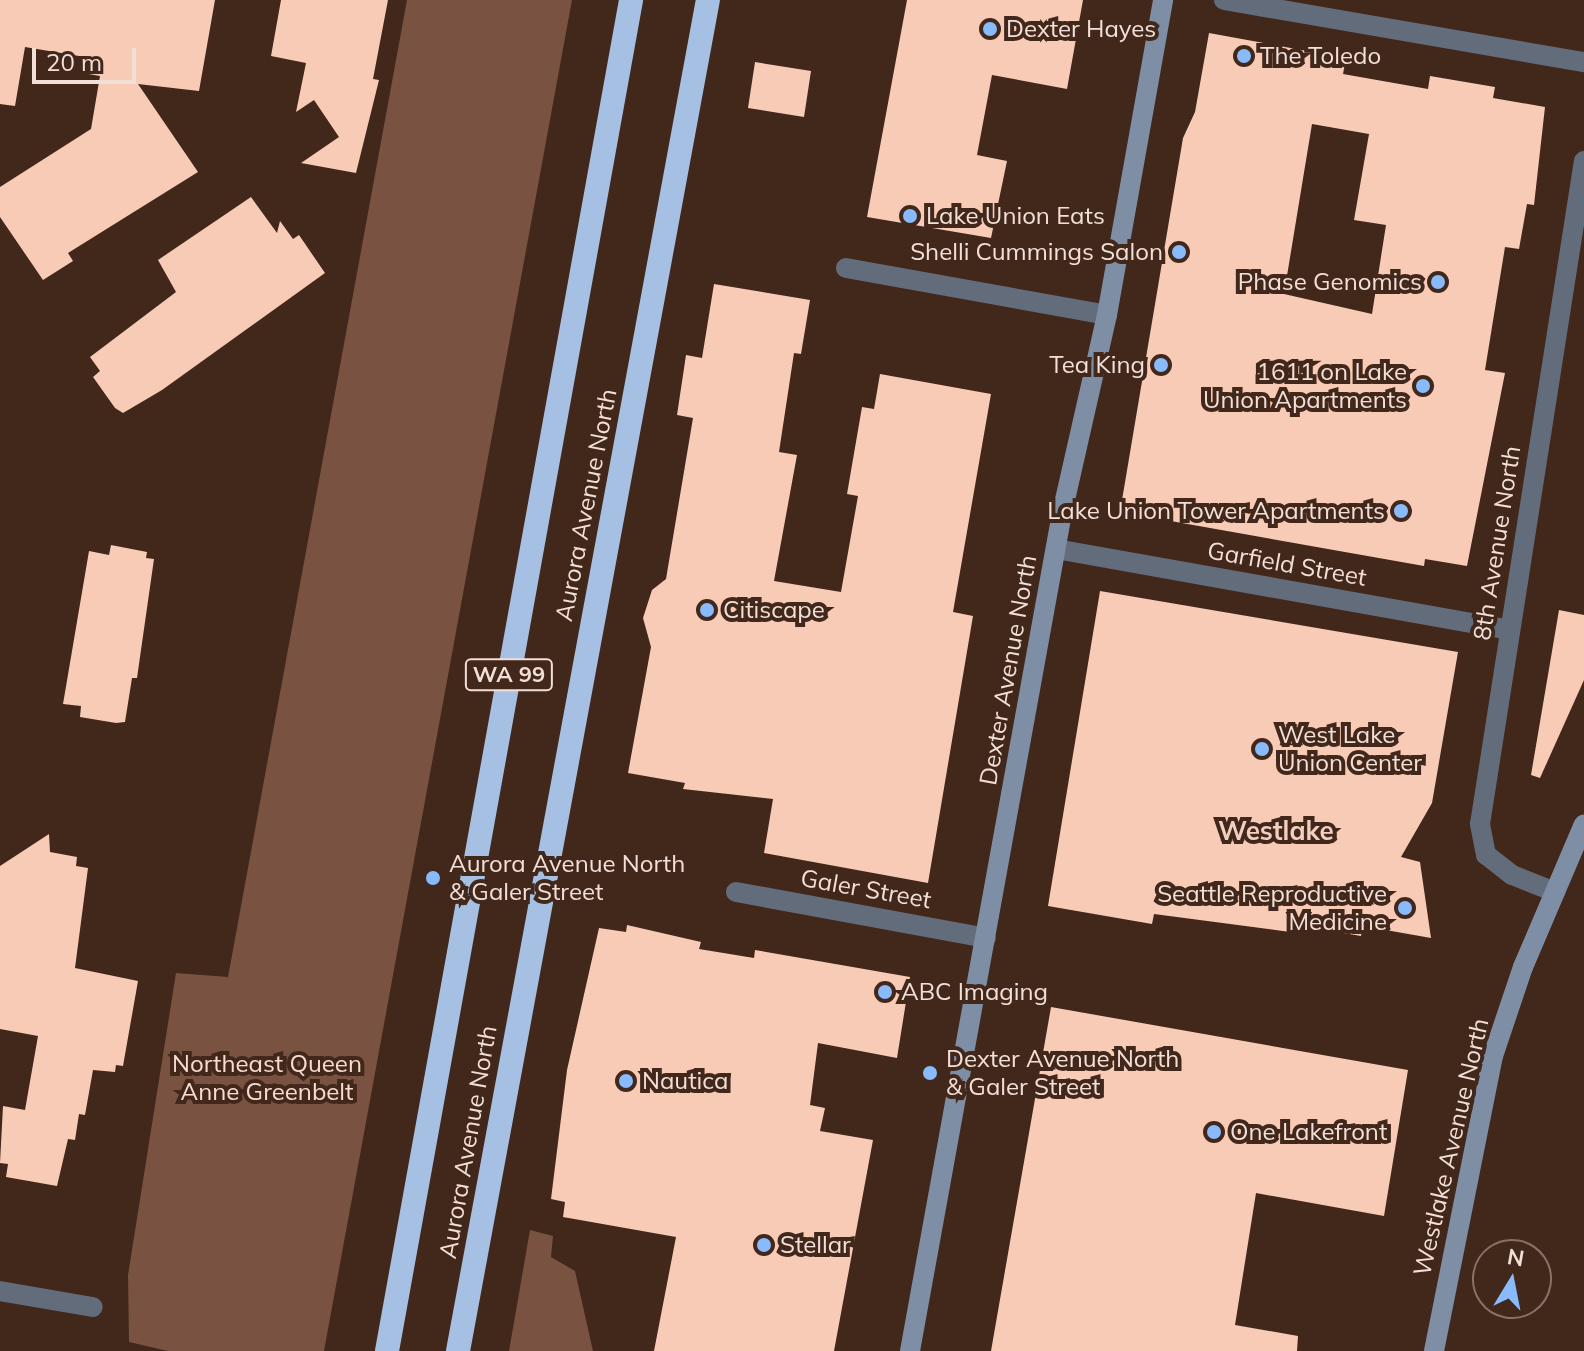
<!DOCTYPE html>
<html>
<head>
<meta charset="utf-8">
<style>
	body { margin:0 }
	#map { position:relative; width:1584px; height:1351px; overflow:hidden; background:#42271b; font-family:Mulish,sans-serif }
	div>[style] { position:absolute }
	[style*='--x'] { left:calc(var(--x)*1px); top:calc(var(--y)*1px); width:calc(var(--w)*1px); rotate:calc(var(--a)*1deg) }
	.forest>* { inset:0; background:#795242 }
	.building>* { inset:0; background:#f8cbb7 }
	.street>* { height:20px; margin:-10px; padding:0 10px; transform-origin:10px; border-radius:10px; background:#626c7a }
	.secondary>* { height:20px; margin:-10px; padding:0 10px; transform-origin:10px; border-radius:10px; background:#7d8ea5 }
	.highway>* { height:24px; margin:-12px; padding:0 12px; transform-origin:12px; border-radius:12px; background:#a6c0e4 }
	.dots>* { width:22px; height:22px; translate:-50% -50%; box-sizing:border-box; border:4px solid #42271b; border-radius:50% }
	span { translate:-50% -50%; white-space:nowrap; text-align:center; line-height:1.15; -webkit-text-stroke:8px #42271b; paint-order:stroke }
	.shield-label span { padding:2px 6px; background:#42271b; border:2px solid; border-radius:6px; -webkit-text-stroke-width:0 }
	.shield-label { font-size:22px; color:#f2e0d8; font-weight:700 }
	.poi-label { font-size:24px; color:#f2e0d8 }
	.left { translate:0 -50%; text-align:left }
	.right { translate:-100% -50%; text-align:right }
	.street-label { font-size:24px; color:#f2e0d8 }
	.park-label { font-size:24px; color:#f8dcd0 }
	.neighbourhood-label { font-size:26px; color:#f3cfc0; font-weight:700 }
	.north { position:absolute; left:1472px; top:1239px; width:80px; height:80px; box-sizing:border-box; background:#42271b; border:2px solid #887167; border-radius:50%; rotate:10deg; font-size:22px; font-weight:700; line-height:32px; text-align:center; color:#f2e0d8 }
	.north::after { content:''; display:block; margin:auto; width:28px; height:36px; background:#89bafc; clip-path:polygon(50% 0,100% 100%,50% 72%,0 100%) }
	.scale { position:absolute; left:32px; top:48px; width:104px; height:36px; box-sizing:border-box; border:4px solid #f2e0d8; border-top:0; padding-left:10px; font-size:24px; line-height:28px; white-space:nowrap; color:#f2e0d8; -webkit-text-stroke:6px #42271b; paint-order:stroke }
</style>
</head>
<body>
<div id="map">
	<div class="forest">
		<i style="clip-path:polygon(407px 0,572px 0,324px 1351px,168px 1351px,129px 1342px,128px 1275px,176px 973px,228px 977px)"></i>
		<i style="clip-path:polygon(530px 1230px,553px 1236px,551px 1257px,575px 1271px,593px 1351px,509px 1351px)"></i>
	</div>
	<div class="building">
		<i style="clip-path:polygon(0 0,215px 0,199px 91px,138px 84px,198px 172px,68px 253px,73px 261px,43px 280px,0 217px,0 187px,91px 129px,100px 76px,83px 73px,85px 57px,25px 47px,15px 106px,0 104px)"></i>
		<i style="clip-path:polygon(281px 0,388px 0,373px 79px,379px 80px,356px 173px,301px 163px,339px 137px,314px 100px,296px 112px,306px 63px,271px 56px)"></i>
		<i style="clip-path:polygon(907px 0,1083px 0,1067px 89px,992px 75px,977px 155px,1007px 161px,991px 238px,867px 217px)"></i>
		<i style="clip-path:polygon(evenodd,1209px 33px,1346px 58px,1343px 74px,1428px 89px,1430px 76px,1495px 87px,1493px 98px,1545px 107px,1534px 205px,1527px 204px,1519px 249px,1505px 247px,1485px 370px,1505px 373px,1467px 566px,1425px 559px,1424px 566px,1120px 512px,1183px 138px,1195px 112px,1209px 33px,1312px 124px,1369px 134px,1354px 220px,1386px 225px,1372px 314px,1284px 294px,1312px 124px)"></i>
		<i style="clip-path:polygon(755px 62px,811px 71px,804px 117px,748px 108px)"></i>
		<i style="clip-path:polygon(251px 197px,277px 233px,280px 221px,293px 239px,299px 235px,325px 273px,162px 390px,123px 413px,115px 408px,93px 377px,100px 371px,90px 357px,176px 292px,158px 260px)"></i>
		<i style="clip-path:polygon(714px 284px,810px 300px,801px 354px,794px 353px,779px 452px,797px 455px,774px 581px,841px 592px,858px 496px,847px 494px,862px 407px,874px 409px,880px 374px,991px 394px,953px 612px,973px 616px,928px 883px,764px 853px,773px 799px,683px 789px,685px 783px,628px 773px,651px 647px,643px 618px,652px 590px,666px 579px,693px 418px,677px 415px,686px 355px,702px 358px)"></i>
		<i style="clip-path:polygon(111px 545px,147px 552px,146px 558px,154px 559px,137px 678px,132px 678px,125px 722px,116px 723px,80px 717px,81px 706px,63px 704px,89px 551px,109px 555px)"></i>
		<i style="clip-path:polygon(1100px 591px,1458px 652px,1432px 803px,1401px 857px,1420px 862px,1431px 938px,1363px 926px,1361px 936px,1291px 924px,1290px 932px,1154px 914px,1152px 924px,1048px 906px)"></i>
		<i style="clip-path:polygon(1559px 610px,1584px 615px,1584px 680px,1540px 778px,1531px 775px)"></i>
		<i style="clip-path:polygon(49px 834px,50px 852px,77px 857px,76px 866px,88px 868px,75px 968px,138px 981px,123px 1066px,116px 1065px,115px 1072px,93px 1070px,85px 1115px,79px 1114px,75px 1140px,68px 1139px,57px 1186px,6px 1177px,8px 1164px,0 1163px,3px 1106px,25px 1110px,38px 1036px,0 1029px,0 866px)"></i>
		<i style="clip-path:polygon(627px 925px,701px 942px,699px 949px,754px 958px,755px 950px,910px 977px,897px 1058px,818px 1043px,810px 1105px,825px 1108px,820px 1131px,873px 1140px,834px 1351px,654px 1351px,676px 1237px,563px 1217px,565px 1202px,551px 1199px,567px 1070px,599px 928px,626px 932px)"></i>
		<i style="clip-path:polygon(1051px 1007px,1408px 1070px,1384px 1216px,1256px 1193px,1235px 1325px,1298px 1336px,1297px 1351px,991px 1351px)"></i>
	</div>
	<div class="street">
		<i style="--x:1224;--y:0;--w:365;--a:9.8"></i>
		<i style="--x:846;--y:268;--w:265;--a:10.2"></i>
		<i style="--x:1056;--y:549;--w:461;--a:10.1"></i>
		<i style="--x:736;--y:892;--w:254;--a:10.4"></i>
		<i style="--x:1555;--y:892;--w:46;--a:-158.4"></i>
		<i style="--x:1512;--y:875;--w:33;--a:-142"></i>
		<i style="--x:1486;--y:855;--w:32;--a:-101"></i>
		<i style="--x:1480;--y:824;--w:671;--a:-81.09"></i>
		<i style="--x:0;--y:1291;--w:94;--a:9.8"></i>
	</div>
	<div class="secondary">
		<i style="--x:910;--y:1351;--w:852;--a:-79.72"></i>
		<i style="--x:1062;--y:513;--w:203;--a:-77.2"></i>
		<i style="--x:1107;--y:315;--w:320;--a:-79.9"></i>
		<i style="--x:1434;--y:1351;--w:301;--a:-78.7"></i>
		<i style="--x:1493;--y:1056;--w:94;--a:-71.4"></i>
		<i style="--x:1523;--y:967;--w:155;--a:-66.9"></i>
	</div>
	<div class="highway">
		<i style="--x:387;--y:1351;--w:1373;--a:-79.76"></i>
		<i style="--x:458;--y:1351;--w:1374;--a:-79.52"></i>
	</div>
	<div class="dots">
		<i style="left:990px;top:29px;background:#89bafc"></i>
		<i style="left:1244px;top:56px;background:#89bafc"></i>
		<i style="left:910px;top:216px;background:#89bafc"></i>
		<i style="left:1179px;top:252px;background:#89bafc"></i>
		<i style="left:1438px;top:282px;background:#89bafc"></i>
		<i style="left:1161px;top:365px;background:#89bafc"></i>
		<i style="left:1423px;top:386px;background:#89bafc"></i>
		<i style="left:1401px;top:511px;background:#89bafc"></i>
		<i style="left:707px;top:610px;background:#89bafc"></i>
		<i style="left:1262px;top:749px;background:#89bafc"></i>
		<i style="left:433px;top:878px;background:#89bafc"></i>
		<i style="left:1405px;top:908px;background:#89bafc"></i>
		<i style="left:885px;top:992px;background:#89bafc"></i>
		<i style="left:930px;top:1073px;background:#89bafc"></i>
		<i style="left:626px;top:1081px;background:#89bafc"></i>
		<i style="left:1214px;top:1132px;background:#89bafc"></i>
		<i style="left:764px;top:1245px;background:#89bafc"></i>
	</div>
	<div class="shield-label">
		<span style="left:509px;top:675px">WA 99</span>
	</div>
	<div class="poi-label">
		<span class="left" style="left:1006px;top:29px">Dexter Hayes</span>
		<span class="left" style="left:1260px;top:56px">The Toledo</span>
		<span class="left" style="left:926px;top:216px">Lake Union Eats</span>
		<span class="right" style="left:1163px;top:252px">Shelli Cummings Salon</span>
		<span class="right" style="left:1422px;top:282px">Phase Genomics</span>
		<span class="right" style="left:1145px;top:365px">Tea King</span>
		<span class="right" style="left:1407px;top:386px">1611 on Lake<br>Union Apartments</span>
		<span class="right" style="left:1385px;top:511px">Lake Union Tower Apartments</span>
		<span class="left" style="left:723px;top:610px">Citiscape</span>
		<span class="left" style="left:1278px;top:749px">West Lake<br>Union Center</span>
		<span class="left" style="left:449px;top:878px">Aurora Avenue North<br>&amp; Galer Street</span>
		<span class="right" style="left:1387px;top:908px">Seattle Reproductive<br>Medicine</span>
		<span class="left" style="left:901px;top:992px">ABC Imaging</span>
		<span class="left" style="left:946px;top:1073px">Dexter Avenue North<br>&amp; Galer Street</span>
		<span class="left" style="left:642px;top:1081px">Nautica</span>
		<span class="left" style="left:1230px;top:1132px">One Lakefront</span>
		<span class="left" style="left:780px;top:1245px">Stellar</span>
	</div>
	<div class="street-label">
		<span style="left:586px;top:505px;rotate:-79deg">Aurora Avenue North</span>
		<span style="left:1497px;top:543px;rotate:-81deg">8th Avenue North</span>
		<span style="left:1287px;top:564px;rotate:10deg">Garfield Street</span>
		<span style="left:1008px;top:670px;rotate:-80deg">Dexter Avenue North</span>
		<span style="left:866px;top:889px;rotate:10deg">Galer Street</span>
		<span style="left:468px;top:1142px;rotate:-80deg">Aurora Avenue North</span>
		<span style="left:1451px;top:1147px;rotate:-77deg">Westlake Avenue North</span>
	</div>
	<div class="park-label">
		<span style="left:267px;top:1078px">Northeast Queen<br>Anne Greenbelt</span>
	</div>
	<div class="neighbourhood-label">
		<span style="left:1276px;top:831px">Westlake</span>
	</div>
	<div class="north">N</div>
	<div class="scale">20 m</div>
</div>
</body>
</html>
